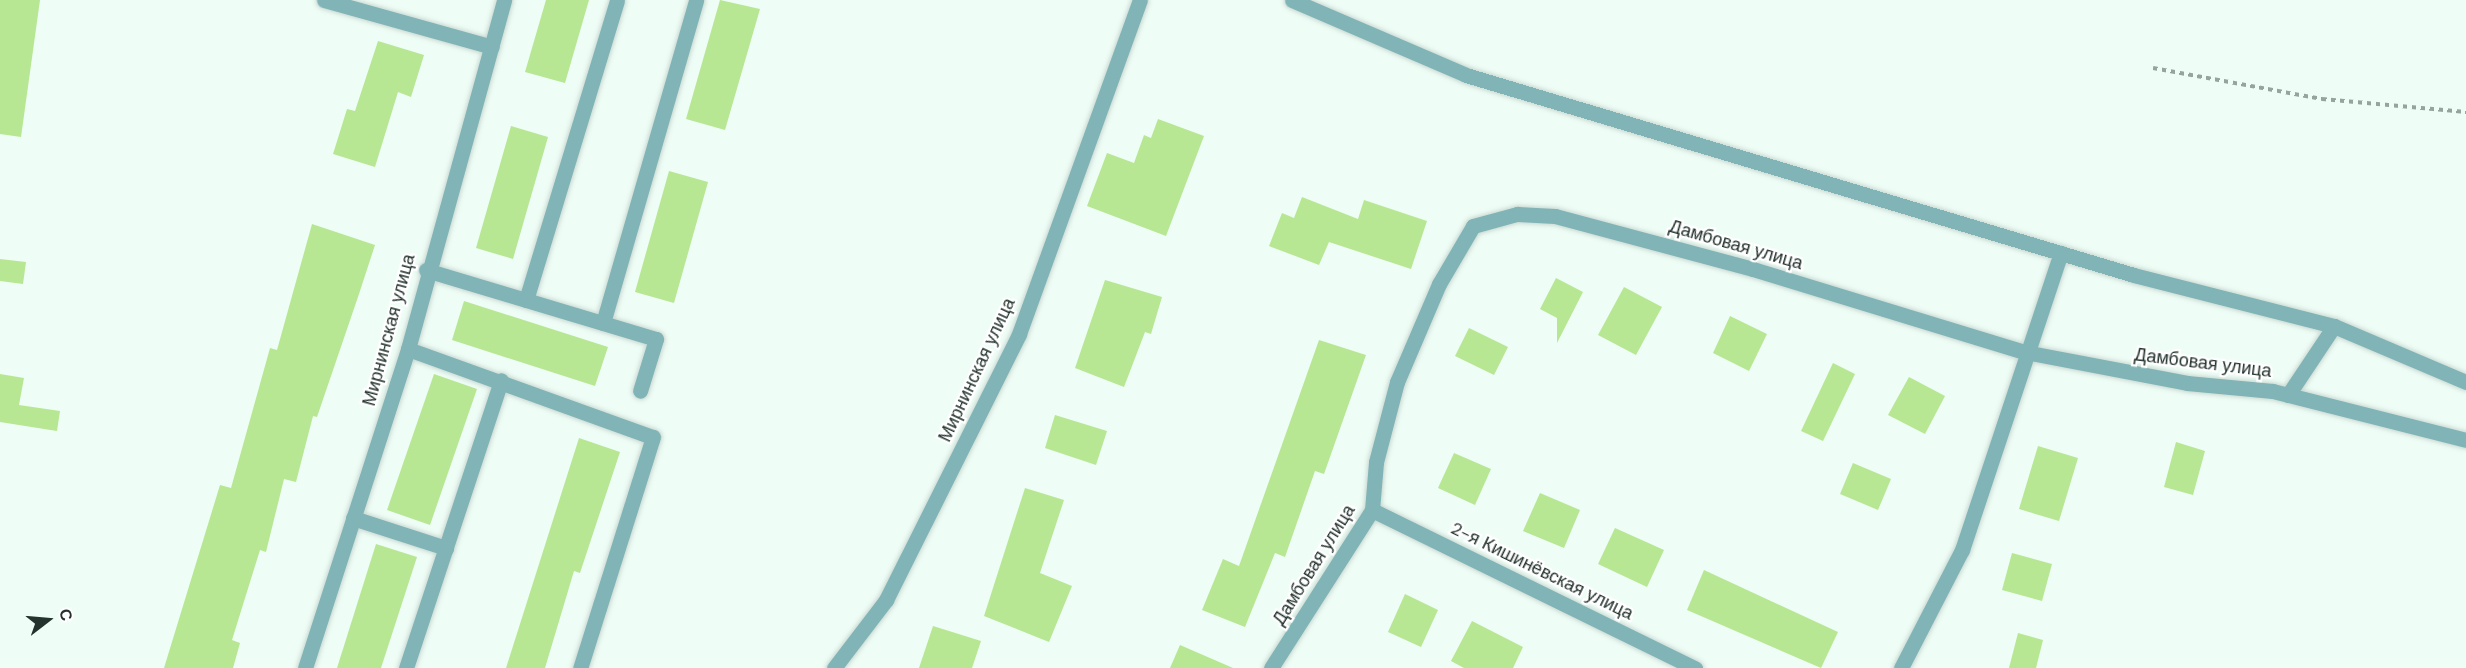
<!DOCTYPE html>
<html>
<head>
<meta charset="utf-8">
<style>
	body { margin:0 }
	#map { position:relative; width:2466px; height:668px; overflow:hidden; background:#eefdf6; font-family:"DM Sans",sans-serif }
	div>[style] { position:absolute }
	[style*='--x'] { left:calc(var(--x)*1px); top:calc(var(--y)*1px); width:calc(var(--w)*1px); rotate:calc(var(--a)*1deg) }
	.building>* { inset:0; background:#b7e793 }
	.path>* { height:4px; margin-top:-2px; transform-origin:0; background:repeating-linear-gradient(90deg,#95a49d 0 4.5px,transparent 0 9px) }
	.roads { filter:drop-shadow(0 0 2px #cad9d2) drop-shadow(0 0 2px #cad9d2) }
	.minor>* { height:15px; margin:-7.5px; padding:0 7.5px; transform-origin:7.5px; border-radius:7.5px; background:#80b4b7 }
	span { translate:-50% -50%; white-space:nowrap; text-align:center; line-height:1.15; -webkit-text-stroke:4.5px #fff; paint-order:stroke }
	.street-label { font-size:18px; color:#24332d }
	.north { position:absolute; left:18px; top:590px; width:60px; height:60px; -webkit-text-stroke:4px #fff; paint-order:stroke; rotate:74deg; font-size:16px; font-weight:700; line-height:24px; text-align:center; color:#24332d }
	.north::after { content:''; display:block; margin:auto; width:21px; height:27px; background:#24332d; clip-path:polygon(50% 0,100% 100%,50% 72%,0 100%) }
</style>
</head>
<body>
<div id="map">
	<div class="building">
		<i style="clip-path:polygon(0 0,40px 0,21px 137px,0 134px)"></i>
		<i style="clip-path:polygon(546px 0,589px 0,565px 83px,525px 72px)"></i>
		<i style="clip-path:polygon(720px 0,760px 9px,725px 130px,686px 119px)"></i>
		<i style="clip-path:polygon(378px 41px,424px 55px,411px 97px,398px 92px,375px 167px,333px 154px,347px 109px,355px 111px)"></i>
		<i style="clip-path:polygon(1158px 119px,1204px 136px,1166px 236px,1087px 206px,1107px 153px,1134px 163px,1144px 135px,1151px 138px)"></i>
		<i style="clip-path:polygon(511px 126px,548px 137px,513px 259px,476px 248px)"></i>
		<i style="clip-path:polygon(669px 171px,708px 182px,674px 303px,635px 292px)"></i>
		<i style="clip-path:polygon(1302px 197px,1358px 219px,1364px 200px,1427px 221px,1411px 269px,1329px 242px,1319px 265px,1269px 246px,1282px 213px,1294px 218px)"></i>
		<i style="clip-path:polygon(312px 224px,375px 245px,359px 294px,317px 417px,313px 416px,296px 482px,284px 479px,266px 552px,260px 550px,232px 640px,240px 643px,233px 668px,164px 668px,220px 485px,231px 488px,270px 348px,277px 350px)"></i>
		<i style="clip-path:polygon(0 259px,26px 262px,23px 284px,0 281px)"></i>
		<i style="clip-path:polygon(1556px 278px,1583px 292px,1557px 343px,1557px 318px,1540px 309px)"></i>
		<i style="clip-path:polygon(1105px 280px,1162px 297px,1151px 334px,1145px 332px,1124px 387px,1075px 368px)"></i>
		<i style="clip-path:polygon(1624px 287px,1662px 307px,1636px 355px,1598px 335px)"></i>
		<i style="clip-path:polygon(464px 301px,608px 347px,595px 386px,452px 340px)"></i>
		<i style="clip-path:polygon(1730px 316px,1767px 334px,1749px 371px,1713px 353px)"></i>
		<i style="clip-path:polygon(1469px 328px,1508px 347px,1494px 375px,1455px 356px)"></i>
		<i style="clip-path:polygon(1319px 340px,1366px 355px,1324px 474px,1315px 471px,1285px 557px,1275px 553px,1245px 627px,1202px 610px,1223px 559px,1239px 566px)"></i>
		<i style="clip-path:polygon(1833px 363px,1855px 374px,1823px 441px,1801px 431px)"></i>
		<i style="clip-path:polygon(0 374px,24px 378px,19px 405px,60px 411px,57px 431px,0 422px)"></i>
		<i style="clip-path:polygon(434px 374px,477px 389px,430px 525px,387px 510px)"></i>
		<i style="clip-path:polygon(1909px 377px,1945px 396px,1925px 434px,1888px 415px)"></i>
		<i style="clip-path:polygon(1055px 415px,1107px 431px,1096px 465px,1045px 448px)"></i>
		<i style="clip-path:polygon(579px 438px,620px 452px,580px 573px,574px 571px,545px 668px,506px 668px)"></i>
		<i style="clip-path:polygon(2176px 442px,2205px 451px,2193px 495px,2164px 487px)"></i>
		<i style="clip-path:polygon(2038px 446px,2078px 458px,2059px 521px,2019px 509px)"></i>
		<i style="clip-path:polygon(1454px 453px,1491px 469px,1475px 505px,1438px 488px)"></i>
		<i style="clip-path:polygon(1853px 463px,1891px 479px,1878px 510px,1840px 494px)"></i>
		<i style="clip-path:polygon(1025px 488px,1064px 500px,1040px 573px,1072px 586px,1049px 642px,984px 616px)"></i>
		<i style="clip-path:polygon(1540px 493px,1580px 510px,1564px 548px,1523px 531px)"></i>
		<i style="clip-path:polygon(1615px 528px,1664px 550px,1647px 587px,1598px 564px)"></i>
		<i style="clip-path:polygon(376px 544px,417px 557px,381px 668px,337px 668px)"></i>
		<i style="clip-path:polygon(2012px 553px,2052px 564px,2042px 601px,2002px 590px)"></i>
		<i style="clip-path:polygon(1704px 570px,1838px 632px,1821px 668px,1687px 610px)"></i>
		<i style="clip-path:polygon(1405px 594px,1438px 610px,1421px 647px,1388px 632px)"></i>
		<i style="clip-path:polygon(1472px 621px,1523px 647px,1513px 668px,1464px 668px,1451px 661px)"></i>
		<i style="clip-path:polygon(933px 626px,981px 641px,972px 668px,919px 668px)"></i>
		<i style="clip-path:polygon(2018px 633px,2043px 640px,2036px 668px,2009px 668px)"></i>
		<i style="clip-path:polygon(1180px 645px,1233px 668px,1170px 668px)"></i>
	</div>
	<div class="path">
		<i style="--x:2153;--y:68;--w:172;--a:10.4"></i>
		<i style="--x:2322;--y:99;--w:145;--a:5.2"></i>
	</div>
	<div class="roads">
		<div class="minor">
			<i style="--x:324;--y:0;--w:174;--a:15.6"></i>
			<i style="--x:1292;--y:0;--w:189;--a:23.3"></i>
			<i style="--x:1466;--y:75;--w:697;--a:16.67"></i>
			<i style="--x:2134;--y:275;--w:206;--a:14.3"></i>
			<i style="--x:2334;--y:326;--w:143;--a:23"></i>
			<i style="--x:426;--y:270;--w:240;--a:16.7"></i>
			<i style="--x:656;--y:339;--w:54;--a:107.1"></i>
			<i style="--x:526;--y:300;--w:313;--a:-73.1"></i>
			<i style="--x:603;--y:323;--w:336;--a:-73.9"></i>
			<i style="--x:408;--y:349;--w:260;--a:19.8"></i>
			<i style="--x:653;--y:437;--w:242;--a:107.5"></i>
			<i style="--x:2288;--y:395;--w:83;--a:-56.3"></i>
			<i style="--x:1372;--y:510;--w:360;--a:26.1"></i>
			<i style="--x:353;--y:518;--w:98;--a:17.9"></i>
			<i style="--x:305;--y:668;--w:335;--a:-72.1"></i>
			<i style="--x:408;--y:349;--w:362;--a:-74.6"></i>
			<i style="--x:406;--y:668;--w:303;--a:-71.7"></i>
			<i style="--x:834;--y:668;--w:86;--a:-52.6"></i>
			<i style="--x:886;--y:600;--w:297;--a:-63.4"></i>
			<i style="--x:1019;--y:334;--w:355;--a:-70.1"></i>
			<i style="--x:1271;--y:668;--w:188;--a:-57.4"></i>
			<i style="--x:1372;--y:510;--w:48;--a:-85.2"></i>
			<i style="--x:1376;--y:462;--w:83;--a:-75.3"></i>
			<i style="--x:1397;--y:382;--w:107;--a:-66.8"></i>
			<i style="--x:1439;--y:284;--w:67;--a:-59.6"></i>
			<i style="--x:1473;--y:226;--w:46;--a:-15.3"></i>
			<i style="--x:1517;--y:214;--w:38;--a:3"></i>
			<i style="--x:1555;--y:216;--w:205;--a:15"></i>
			<i style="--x:1753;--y:269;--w:284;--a:17"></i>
			<i style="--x:2025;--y:352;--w:165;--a:10.8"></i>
			<i style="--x:2187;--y:383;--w:86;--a:5.3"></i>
			<i style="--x:2273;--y:391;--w:199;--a:14.2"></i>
			<i style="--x:1901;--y:668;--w:133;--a:-62.7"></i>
			<i style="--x:1962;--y:550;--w:313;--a:-71.6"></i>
		</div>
	</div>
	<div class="street-label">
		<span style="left:1736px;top:245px;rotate:16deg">Дамбовая улица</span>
		<span style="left:389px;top:330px;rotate:-75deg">Мирнинская улица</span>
		<span style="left:2203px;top:363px;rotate:7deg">Дамбовая улица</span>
		<span style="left:977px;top:370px;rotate:-65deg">Мирнинская улица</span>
		<span style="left:1314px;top:565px;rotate:-58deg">Дамбовая улица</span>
		<span style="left:1542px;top:571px;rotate:26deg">2-я Кишинёвская улица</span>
	</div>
	<div class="north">С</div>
</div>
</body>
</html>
